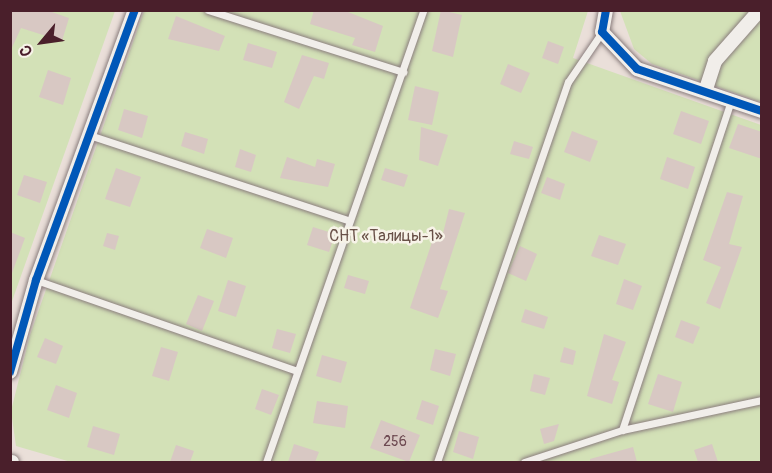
<!DOCTYPE html>
<html>
<head>
<meta charset="utf-8">
<style>
	body { margin:0 }
	#map { position:relative; width:772px; height:473px; overflow:hidden; background:#eadfd9; font-family:Pangolin,sans-serif }
	div>[style] { position:absolute }
	[style*='--x'] { left:calc(var(--x)*1px); top:calc(var(--y)*1px); width:calc(var(--w)*1px); rotate:calc(var(--a)*1deg) }
	.green>* { inset:0; background:#d3e1b7 }
	.building>* { inset:0; background:#d8c8c3 }
	.roads { filter:drop-shadow(0 0 2px #8a7d7d) drop-shadow(0 0 2px #8a7d7d) }
	.service>* { height:7px; margin:-3.5px; padding:0 3.5px; transform-origin:3.5px; border-radius:3.5px; background:#f1eeea }
	.minor>* { height:14px; margin:-7px; padding:0 7px; transform-origin:7px; border-radius:7px; background:#f1eeea }
	.cycleway>* { height:8px; margin:-4px; padding:0 4px; transform-origin:4px; border-radius:4px; background:#0057b8 }
	span { translate:-50% -50%; white-space:nowrap; text-align:center; line-height:1.15; -webkit-text-stroke:5px #f7f3e8; paint-order:stroke }
	.number-label { font-size:14px; color:#6e4a52 }
	.number-label span { -webkit-text-stroke-width:0 }
	.park-label { font-size:16px; color:#685047 }
	.frame { position:absolute; inset:0; border:12px solid #4a1f2b; pointer-events:none }
	.north { position:absolute; left:12px; top:12px; width:60px; height:60px; -webkit-text-stroke:4px #f7f3e8; paint-order:stroke; rotate:241deg; font-size:16px; font-weight:700; line-height:24px; text-align:center; color:#4a1f2b }
	.north::after { content:''; display:block; margin:auto; width:21px; height:27px; background:#4a1f2b; clip-path:polygon(50% 0,100% 100%,50% 72%,0 100%) }
</style>
</head>
<body>
<div id="map">
	<div class="green">
		<i style="clip-path:polygon(11px 11px,115px 11px,11px 304px)"></i>
		<i style="clip-path:polygon(144px 11px,588px 11px,573px 58px,761px 125px,761px 462px,71px 462px,16px 446px,11px 411px,30px 335px)"></i>
		<i style="clip-path:polygon(620px 11px,761px 11px,761px 102px,652px 64px,634px 49px)"></i>
	</div>
	<div class="building">
		<i style="clip-path:polygon(10px 10px,46px 10px,69px 18px,62px 41px,21px 28px,10px 52px)"></i>
		<i style="clip-path:polygon(314px 10px,343px 10px,383px 26px,375px 52px,352px 45px,355px 38px,310px 24px)"></i>
		<i style="clip-path:polygon(441px 10px,462px 15px,453px 57px,432px 51px)"></i>
		<i style="clip-path:polygon(176px 16px,225px 36px,219px 51px,168px 39px)"></i>
		<i style="clip-path:polygon(548px 41px,564px 47px,558px 64px,542px 58px)"></i>
		<i style="clip-path:polygon(248px 43px,277px 52px,272px 68px,243px 60px)"></i>
		<i style="clip-path:polygon(302px 55px,329px 63px,324px 79px,314px 76px,299px 109px,284px 102px)"></i>
		<i style="clip-path:polygon(508px 64px,530px 73px,521px 93px,500px 84px)"></i>
		<i style="clip-path:polygon(48px 70px,71px 78px,63px 105px,39px 97px)"></i>
		<i style="clip-path:polygon(415px 86px,439px 92px,432px 125px,408px 120px)"></i>
		<i style="clip-path:polygon(124px 109px,148px 116px,142px 138px,118px 130px)"></i>
		<i style="clip-path:polygon(681px 111px,709px 121px,701px 144px,673px 134px)"></i>
		<i style="clip-path:polygon(738px 124px,762px 132px,762px 159px,729px 148px)"></i>
		<i style="clip-path:polygon(421px 127px,448px 135px,438px 166px,419px 160px)"></i>
		<i style="clip-path:polygon(572px 131px,598px 141px,590px 162px,564px 152px)"></i>
		<i style="clip-path:polygon(185px 132px,208px 139px,204px 154px,181px 146px)"></i>
		<i style="clip-path:polygon(514px 141px,533px 147px,529px 159px,510px 154px)"></i>
		<i style="clip-path:polygon(240px 149px,256px 155px,251px 172px,235px 167px)"></i>
		<i style="clip-path:polygon(287px 157px,315px 167px,317px 159px,335px 164px,328px 187px,280px 178px)"></i>
		<i style="clip-path:polygon(667px 157px,695px 167px,688px 189px,660px 179px)"></i>
		<i style="clip-path:polygon(116px 168px,141px 177px,130px 207px,105px 199px)"></i>
		<i style="clip-path:polygon(385px 168px,408px 175px,404px 187px,381px 180px)"></i>
		<i style="clip-path:polygon(24px 175px,47px 182px,40px 203px,17px 195px)"></i>
		<i style="clip-path:polygon(547px 177px,565px 184px,560px 200px,541px 193px)"></i>
		<i style="clip-path:polygon(727px 192px,743px 196px,729px 244px,742px 247px,720px 309px,706px 303px,721px 267px,703px 260px)"></i>
		<i style="clip-path:polygon(449px 209px,465px 213px,440px 289px,448px 291px,438px 318px,410px 308px,433px 239px,441px 241px)"></i>
		<i style="clip-path:polygon(313px 227px,335px 234px,329px 252px,307px 245px)"></i>
		<i style="clip-path:polygon(207px 229px,233px 238px,226px 258px,200px 248px)"></i>
		<i style="clip-path:polygon(10px 232px,25px 238px,12px 273px,10px 273px)"></i>
		<i style="clip-path:polygon(107px 233px,119px 236px,115px 250px,103px 246px)"></i>
		<i style="clip-path:polygon(599px 235px,626px 244px,618px 265px,591px 256px)"></i>
		<i style="clip-path:polygon(520px 246px,537px 254px,526px 281px,508px 273px)"></i>
		<i style="clip-path:polygon(348px 275px,369px 281px,365px 294px,344px 288px)"></i>
		<i style="clip-path:polygon(624px 279px,642px 286px,633px 310px,616px 304px)"></i>
		<i style="clip-path:polygon(228px 280px,246px 286px,236px 317px,218px 311px)"></i>
		<i style="clip-path:polygon(198px 295px,214px 301px,202px 331px,186px 324px)"></i>
		<i style="clip-path:polygon(525px 309px,548px 317px,544px 329px,521px 322px)"></i>
		<i style="clip-path:polygon(681px 320px,700px 327px,693px 344px,675px 337px)"></i>
		<i style="clip-path:polygon(277px 329px,296px 334px,290px 353px,272px 348px)"></i>
		<i style="clip-path:polygon(604px 334px,626px 342px,612px 380px,619px 382px,612px 404px,587px 396px)"></i>
		<i style="clip-path:polygon(45px 338px,63px 346px,56px 364px,37px 357px)"></i>
		<i style="clip-path:polygon(161px 347px,178px 352px,169px 381px,152px 376px)"></i>
		<i style="clip-path:polygon(564px 347px,576px 351px,573px 365px,560px 362px)"></i>
		<i style="clip-path:polygon(435px 349px,456px 354px,450px 376px,430px 370px)"></i>
		<i style="clip-path:polygon(322px 355px,347px 362px,341px 383px,316px 376px)"></i>
		<i style="clip-path:polygon(534px 374px,550px 378px,545px 395px,530px 391px)"></i>
		<i style="clip-path:polygon(658px 374px,682px 382px,673px 412px,648px 404px)"></i>
		<i style="clip-path:polygon(56px 385px,77px 393px,69px 418px,47px 410px)"></i>
		<i style="clip-path:polygon(262px 389px,279px 395px,271px 415px,255px 409px)"></i>
		<i style="clip-path:polygon(422px 400px,439px 406px,433px 425px,416px 419px)"></i>
		<i style="clip-path:polygon(317px 401px,348px 406px,345px 428px,313px 423px)"></i>
		<i style="clip-path:polygon(381px 420px,420px 435px,409px 462px,370px 448px)"></i>
		<i style="clip-path:polygon(559px 424px,554px 441px,544px 444px,540px 429px)"></i>
		<i style="clip-path:polygon(93px 426px,120px 434px,114px 455px,87px 447px)"></i>
		<i style="clip-path:polygon(459px 431px,479px 437px,473px 459px,453px 452px)"></i>
		<i style="clip-path:polygon(294px 444px,319px 452px,315px 462px,288px 462px)"></i>
		<i style="clip-path:polygon(712px 444px,718px 462px,698px 462px,694px 450px)"></i>
		<i style="clip-path:polygon(176px 445px,194px 451px,190px 462px,170px 462px)"></i>
		<i style="clip-path:polygon(633px 447px,637px 462px,590px 462px,590px 459px)"></i>
	</div>
	<div class="roads">
		<div class="service">
			<i style="--x:208;--y:10;--w:205;--a:17.6"></i>
			<i style="--x:89;--y:135;--w:273;--a:18.2"></i>
			<i style="--x:36;--y:280;--w:274;--a:19.2"></i>
			<i style="--x:622;--y:430;--w:348;--a:-71.7"></i>
			<i style="--x:266;--y:462;--w:478;--a:-70.8"></i>
			<i style="--x:437;--y:462;--w:402;--a:-71"></i>
			<i style="--x:568;--y:82;--w:60;--a:-55.8"></i>
			<i style="--x:524;--y:462;--w:103;--a:-18.1"></i>
			<i style="--x:622;--y:430;--w:143;--a:-12.1"></i>
		</div>
		<div class="minor">
			<i style="--x:606;--y:10;--w:22;--a:100"></i>
			<i style="--x:602;--y:32;--w:51;--a:46.6"></i>
			<i style="--x:637;--y:69;--w:132;--a:18.6"></i>
			<i style="--x:706;--y:89;--w:29;--a:-72"></i>
			<i style="--x:715;--y:61;--w:68;--a:-48.6"></i>
			<i style="--x:10;--y:372;--w:96;--a:-74.2"></i>
			<i style="--x:36;--y:280;--w:288;--a:-69.9"></i>
			<i style="--x:10;--y:462;--w:2;--a:0"></i>
		</div>
	</div>
	<div class="cycleway">
		<i style="--x:606;--y:10;--w:22;--a:100"></i>
		<i style="--x:602;--y:32;--w:51;--a:46.6"></i>
		<i style="--x:637;--y:69;--w:132;--a:18.6"></i>
		<i style="--x:10;--y:372;--w:96;--a:-74.2"></i>
		<i style="--x:36;--y:280;--w:288;--a:-69.9"></i>
	</div>
	<div class="number-label">
		<span style="left:395px;top:442px">256</span>
	</div>
	<div class="park-label">
		<span style="left:386px;top:236px">СНТ «Талицы-1»</span>
	</div>
	<div class="frame"></div>
	<div class="north">С</div>
</div>
</body>
</html>
